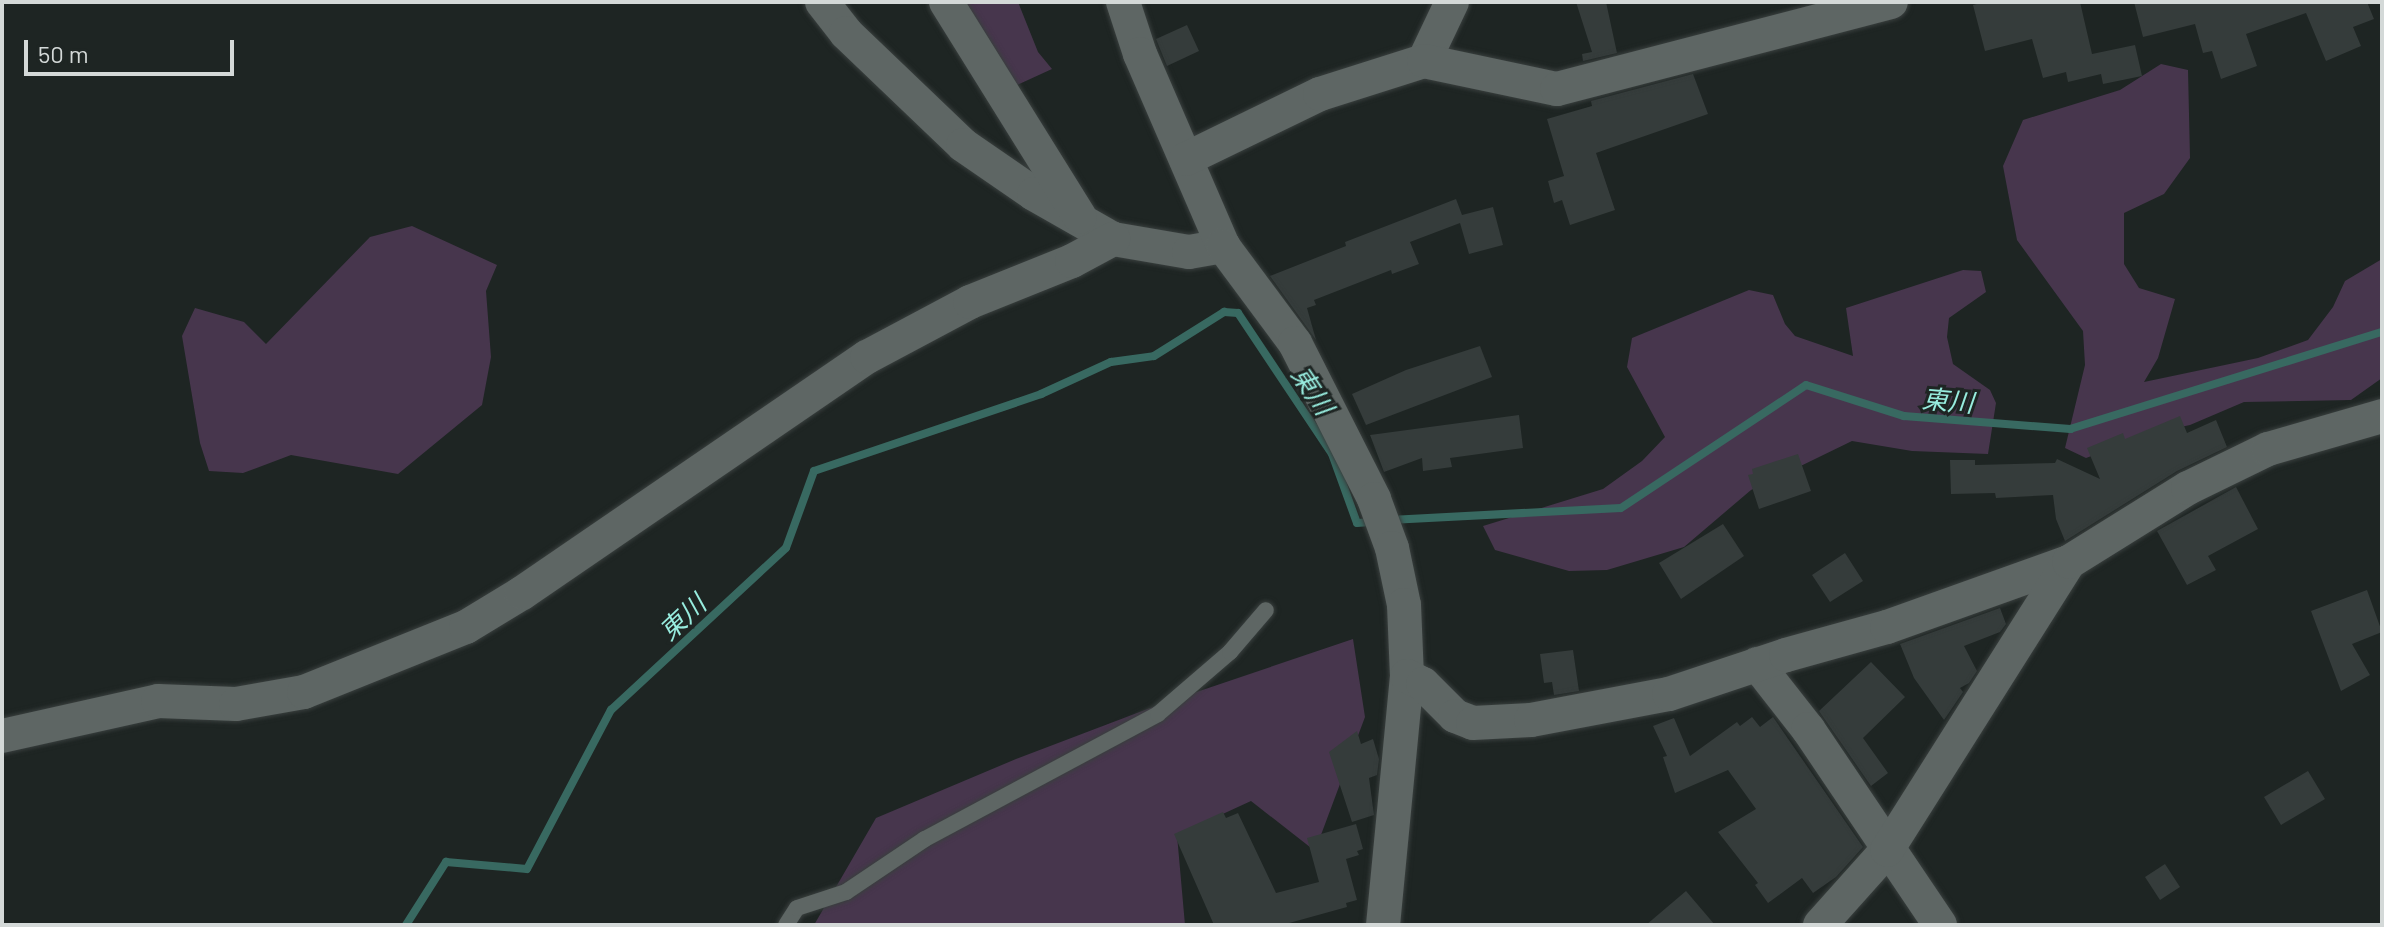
<!DOCTYPE html>
<html>
<head>
<meta charset="utf-8">
<style>
	body { margin:0 }
	#map { position:relative; width:2384px; height:927px; overflow:hidden; background:#1e2523; font-family:Barlow,"Noto Sans JP",sans-serif }
	div>[style] { position:absolute }
	[style*='--x'] { left:calc(var(--x)*1px); top:calc(var(--y)*1px); width:calc(var(--w)*1px); rotate:calc(var(--a)*1deg) }
	.green>* { inset:0; background:#47364d }
	.stream>* { height:8px; margin:-4px; padding:0 4px; transform-origin:4px; border-radius:4px; background:#386961 }
	.building>* { inset:0; background:#353c3b }
	.roads { filter:drop-shadow(0 0 2px #393f3e) drop-shadow(0 0 2px #393f3e) }
	.lane>* { height:16px; margin:-8px; padding:0 8px; transform-origin:8px; border-radius:8px; background:#5e6664 }
	.street>* { height:34px; margin:-17px; padding:0 17px; transform-origin:17px; border-radius:17px; background:#5e6664 }
	span { translate:-50% -50%; white-space:nowrap; text-align:center; line-height:1.15; -webkit-text-stroke:6px #1e2523; paint-order:stroke }
	.water-label { font-size:26px; color:#98eddf; font-style:italic }
	.frame { position:absolute; inset:0; border:4px solid #d4d9d8; pointer-events:none }
	.scale { position:absolute; left:24px; top:40px; width:210px; height:36px; box-sizing:border-box; border:4px solid #d4d9d8; border-top:0; padding-left:10px; font-size:24px; line-height:28px; white-space:nowrap; color:#d4d9d8; -webkit-text-stroke:6px #1e2523; paint-order:stroke }
</style>
</head>
<body>
<div id="map">
	<div class="green">
		<i style="clip-path:polygon(935px 2px,1018px 2px,1038px 52px,1052px 69px,1000px 93px)"></i>
		<i style="clip-path:polygon(2161px 64px,2188px 70px,2190px 158px,2164px 194px,2124px 213px,2124px 264px,2139px 288px,2175px 299px,2158px 358px,2144px 382px,2258px 358px,2308px 340px,2333px 307px,2345px 281px,2382px 259px,2382px 378px,2351px 400px,2244px 402px,2190px 425px,2157px 432px,2086px 458px,2065px 448px,2085px 365px,2083px 331px,2017px 240px,2003px 166px,2023px 120px,2120px 90px)"></i>
		<i style="clip-path:polygon(412px 226px,497px 265px,486px 291px,491px 357px,482px 405px,398px 474px,291px 455px,243px 473px,209px 471px,200px 443px,182px 336px,195px 308px,244px 322px,266px 344px,370px 237px)"></i>
		<i style="clip-path:polygon(1963px 270px,1981px 271px,1986px 292px,1949px 318px,1947px 337px,1953px 364px,1990px 390px,1996px 403px,1988px 454px,1912px 451px,1852px 441px,1751px 490px,1684px 547px,1607px 570px,1569px 571px,1495px 550px,1483px 526px,1603px 489px,1642px 461px,1665px 437px,1627px 367px,1632px 338px,1749px 290px,1773px 295px,1785px 324px,1795px 336px,1853px 356px,1846px 308px)"></i>
		<i style="clip-path:polygon(1353px 639px,1365px 717px,1315px 851px,1251px 801px,1177px 835px,1185px 925px,814px 925px,876px 818px,1016px 759px,1158px 705px)"></i>
	</div>
	<div class="stream">
		<i style="--x:1390;--y:520;--w:231;--a:-3"></i>
		<i style="--x:1621;--y:508;--w:222;--a:-33.6"></i>
		<i style="--x:1806;--y:385;--w:103;--a:17.6"></i>
		<i style="--x:1904;--y:416;--w:167;--a:4.5"></i>
		<i style="--x:2070;--y:429;--w:327;--a:-17.3"></i>
		<i style="--x:406;--y:925;--w:75;--a:-57.6"></i>
		<i style="--x:446;--y:862;--w:81;--a:4.9"></i>
		<i style="--x:527;--y:869;--w:180;--a:-62.2"></i>
		<i style="--x:611;--y:710;--w:238;--a:-42.8"></i>
		<i style="--x:786;--y:548;--w:82;--a:-70"></i>
		<i style="--x:814;--y:471;--w:240;--a:-18.7"></i>
		<i style="--x:1041;--y:394;--w:77;--a:-24.6"></i>
		<i style="--x:1111;--y:362;--w:43;--a:-7.9"></i>
		<i style="--x:1154;--y:356;--w:83;--a:-32.2"></i>
		<i style="--x:1224;--y:312;--w:14;--a:4"></i>
		<i style="--x:1238;--y:313;--w:169;--a:56.3"></i>
		<i style="--x:1332;--y:454;--w:73;--a:70.1"></i>
		<i style="--x:1357;--y:523;--w:16;--a:-4"></i>
	</div>
	<div class="building">
		<i style="clip-path:polygon(1576px 2px,1606px 2px,1617px 53px,1583px 61px,1582px 54px,1592px 52px)"></i>
		<i style="clip-path:polygon(1984px 2px,2080px 2px,2092px 54px,2135px 45px,2142px 76px,2103px 84px,2101px 74px,2068px 82px,2066px 72px,2043px 78px,2032px 39px,1985px 51px,1973px 5px)"></i>
		<i style="clip-path:polygon(2134px 2px,2367px 2px,2374px 19px,2353px 27px,2361px 46px,2326px 61px,2306px 13px,2246px 34px,2257px 66px,2221px 79px,2212px 51px,2203px 53px,2195px 24px,2143px 37px)"></i>
		<i style="clip-path:polygon(1187px 25px,1199px 51px,1167px 66px,1156px 39px)"></i>
		<i style="clip-path:polygon(1693px 74px,1708px 114px,1596px 153px,1615px 210px,1570px 225px,1562px 200px,1554px 203px,1548px 181px,1564px 176px,1547px 119px,1592px 106px,1591px 101px)"></i>
		<i style="clip-path:polygon(1456px 199px,1462px 215px,1493px 207px,1503px 245px,1469px 254px,1460px 223px,1410px 242px,1419px 264px,1392px 274px,1391px 270px,1314px 300px,1316px 305px,1307px 308px,1316px 340px,1270px 276px,1346px 246px,1345px 242px)"></i>
		<i style="clip-path:polygon(1480px 346px,1492px 377px,1366px 425px,1352px 394px,1406px 370px)"></i>
		<i style="clip-path:polygon(1519px 415px,1523px 448px,1450px 458px,1452px 467px,1423px 471px,1422px 458px,1384px 472px,1370px 435px)"></i>
		<i style="clip-path:polygon(2180px 416px,2187px 433px,2216px 420px,2227px 447px,2177px 471px,2065px 541px,2056px 519px,2053px 495px,1996px 498px,1995px 493px,1951px 494px,1950px 460px,1975px 460px,1975px 465px,2055px 463px,2057px 459px,2100px 479px,2087px 448px,2123px 433px,2125px 439px)"></i>
		<i style="clip-path:polygon(1798px 454px,1811px 491px,1759px 509px,1748px 475px,1753px 474px,1752px 469px)"></i>
		<i style="clip-path:polygon(2236px 487px,2258px 529px,2208px 556px,2216px 570px,2187px 585px,2157px 531px)"></i>
		<i style="clip-path:polygon(1723px 524px,1744px 556px,1681px 599px,1659px 563px)"></i>
		<i style="clip-path:polygon(1845px 553px,1863px 581px,1830px 602px,1812px 575px)"></i>
		<i style="clip-path:polygon(2367px 590px,2382px 632px,2352px 644px,2370px 675px,2341px 691px,2311px 611px)"></i>
		<i style="clip-path:polygon(2000px 608px,2006px 624px,2000px 632px,1964px 646px,1977px 671px,1969px 683px,1960px 688px,1963px 692px,1944px 720px,1914px 678px,1900px 644px)"></i>
		<i style="clip-path:polygon(1573px 650px,1579px 691px,1554px 695px,1552px 682px,1544px 683px,1540px 654px)"></i>
		<i style="clip-path:polygon(1871px 662px,1905px 697px,1863px 738px,1888px 773px,1871px 786px,1819px 711px)"></i>
		<i style="clip-path:polygon(1752px 717px,1760px 727px,1773px 717px,1863px 847px,1836px 877px,1813px 893px,1802px 878px,1768px 903px,1755px 885px,1758px 883px,1718px 832px,1756px 809px,1728px 770px,1675px 793px,1663px 757px,1667px 756px,1653px 726px,1674px 718px,1690px 756px,1737px 722px,1740px 726px)"></i>
		<i style="clip-path:polygon(1357px 731px,1361px 744px,1373px 739px,1379px 759px,1377px 775px,1369px 778px,1374px 815px,1352px 822px,1329px 752px)"></i>
		<i style="clip-path:polygon(2308px 771px,2325px 799px,2281px 825px,2264px 797px)"></i>
		<i style="clip-path:polygon(1223px 812px,1226px 818px,1238px 813px,1276px 893px,1319px 882px,1307px 838px,1356px 824px,1363px 849px,1357px 851px,1359px 855px,1346px 859px,1357px 900px,1346px 903px,1347px 907px,1282px 925px,1214px 925px,1174px 834px)"></i>
		<i style="clip-path:polygon(2165px 864px,2180px 887px,2160px 900px,2145px 877px)"></i>
		<i style="clip-path:polygon(1686px 891px,1715px 925px,1646px 925px)"></i>
	</div>
	<div class="roads">
		<div class="lane">
			<i style="--x:786;--y:925;--w:20;--a:-57"></i>
			<i style="--x:797;--y:908;--w:52;--a:-18.1"></i>
			<i style="--x:846;--y:892;--w:95;--a:-33.9"></i>
			<i style="--x:925;--y:839;--w:264;--a:-28.2"></i>
			<i style="--x:1158;--y:714;--w:95;--a:-40.7"></i>
			<i style="--x:1230;--y:652;--w:55;--a:-49.4"></i>
		</div>
		<div class="street">
			<i style="--x:822;--y:2;--w:39;--a:52"></i>
			<i style="--x:846;--y:33;--w:162;--a:43.7"></i>
			<i style="--x:963;--y:145;--w:86;--a:34.6"></i>
			<i style="--x:1034;--y:194;--w:91;--a:29.7"></i>
			<i style="--x:1113;--y:239;--w:77;--a:9.7"></i>
			<i style="--x:1189;--y:252;--w:35;--a:-10"></i>
			<i style="--x:946;--y:2;--w:253;--a:58.1"></i>
			<i style="--x:1123;--y:2;--w:55;--a:71.9"></i>
			<i style="--x:1140;--y:54;--w:209;--a:66.6"></i>
			<i style="--x:1223;--y:246;--w:121;--a:53.4"></i>
			<i style="--x:1295;--y:343;--w:175;--a:63.1"></i>
			<i style="--x:1374;--y:499;--w:52;--a:69.8"></i>
			<i style="--x:1392;--y:548;--w:58;--a:78.1"></i>
			<i style="--x:1404;--y:605;--w:71;--a:87.6"></i>
			<i style="--x:1407;--y:676;--w:250;--a:95.5"></i>
			<i style="--x:1424;--y:61;--w:65;--a:-64.6"></i>
			<i style="--x:1186;--y:159;--w:149;--a:-25.9"></i>
			<i style="--x:1320;--y:94;--w:109;--a:-17.6"></i>
			<i style="--x:1424;--y:61;--w:136;--a:11.9"></i>
			<i style="--x:1557;--y:89;--w:345;--a:-14.6"></i>
			<i style="--x:1757;--y:664;--w:83;--a:51.9"></i>
			<i style="--x:1808;--y:729;--w:236;--a:56"></i>
			<i style="--x:1407;--y:676;--w:18;--a:27"></i>
			<i style="--x:1423;--y:684;--w:45;--a:45"></i>
			<i style="--x:1455;--y:716;--w:19;--a:21"></i>
			<i style="--x:1473;--y:723;--w:58;--a:-3"></i>
			<i style="--x:1531;--y:720;--w:140;--a:-10.7"></i>
			<i style="--x:1669;--y:694;--w:123;--a:-18.4"></i>
			<i style="--x:1786;--y:655;--w:105;--a:-15.5"></i>
			<i style="--x:1887;--y:627;--w:193;--a:-19.7"></i>
			<i style="--x:2;--y:736;--w:160;--a:-12.6"></i>
			<i style="--x:158;--y:701;--w:78;--a:2.2"></i>
			<i style="--x:236;--y:704;--w:69;--a:-10"></i>
			<i style="--x:304;--y:692;--w:175;--a:-21.9"></i>
			<i style="--x:466;--y:627;--w:66;--a:-31.3"></i>
			<i style="--x:522;--y:593;--w:418;--a:-34.4"></i>
			<i style="--x:867;--y:357;--w:117;--a:-28.1"></i>
			<i style="--x:970;--y:302;--w:110;--a:-21.9"></i>
			<i style="--x:1072;--y:261;--w:47;--a:-28.2"></i>
			<i style="--x:1820;--y:925;--w:101;--a:-48.2"></i>
			<i style="--x:1887;--y:850;--w:341;--a:-57.7"></i>
			<i style="--x:2069;--y:562;--w:140;--a:-31.9"></i>
			<i style="--x:2188;--y:488;--w:89;--a:-26"></i>
			<i style="--x:2268;--y:449;--w:119;--a:-16.1"></i>
		</div>
	</div>
	<div class="water-label">
		<span style="left:1313px;top:390px;rotate:56deg">東川</span>
		<span style="left:1948px;top:400px;rotate:5deg">東川</span>
		<span style="left:682px;top:617px;rotate:-43deg">東川</span>
	</div>
	<div class="frame"></div>
	<div class="scale">50 m</div>
</div>
</body>
</html>
